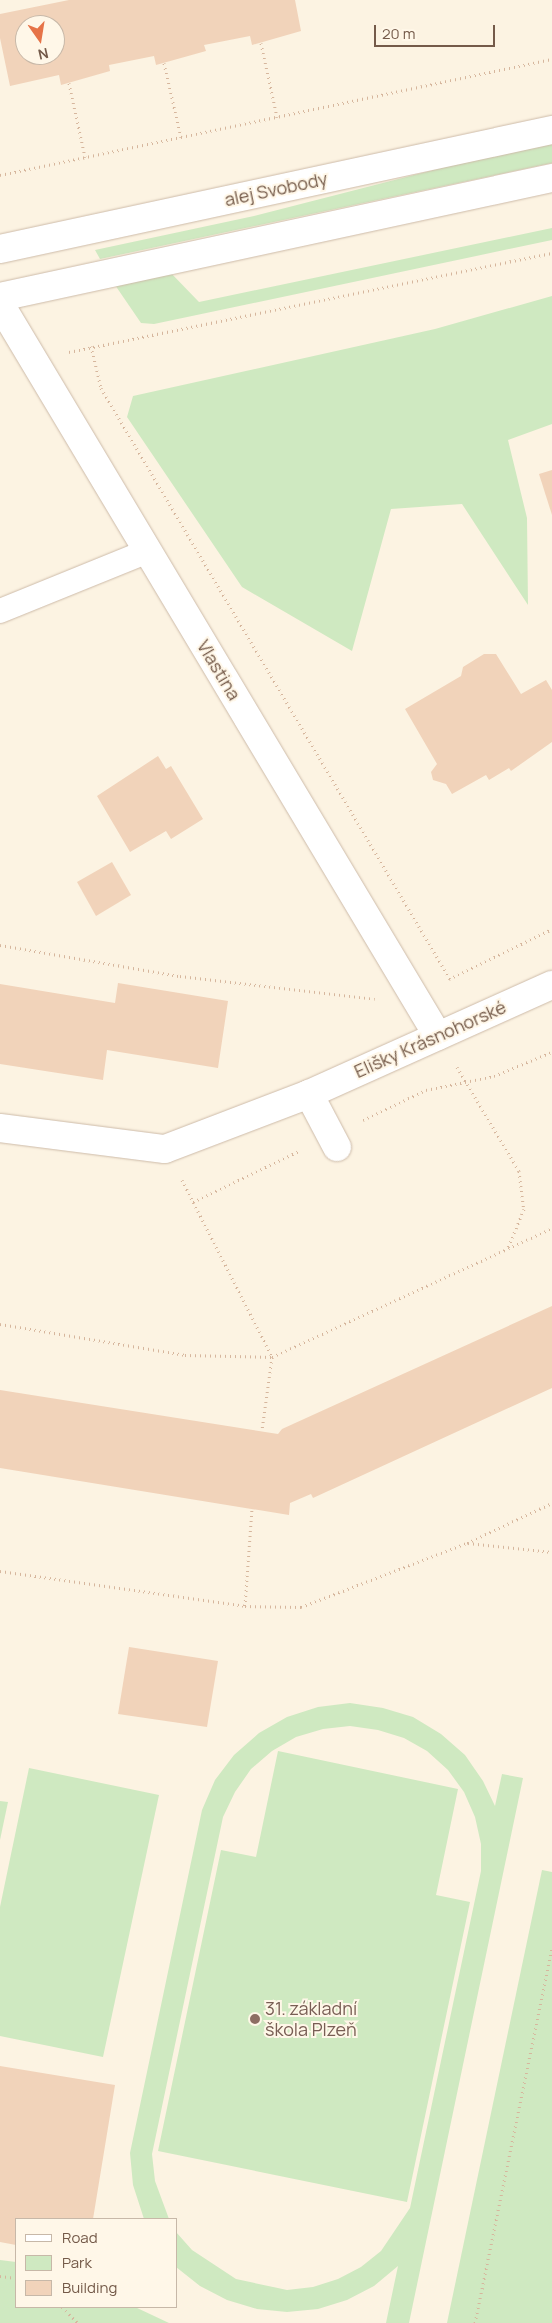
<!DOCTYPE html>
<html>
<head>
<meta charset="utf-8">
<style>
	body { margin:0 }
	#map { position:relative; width:552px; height:2323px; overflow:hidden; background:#fcf3e2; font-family:Manrope,sans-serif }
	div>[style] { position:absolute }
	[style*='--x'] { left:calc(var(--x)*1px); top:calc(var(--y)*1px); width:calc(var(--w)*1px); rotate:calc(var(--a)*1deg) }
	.green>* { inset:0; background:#cfe9c1 }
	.building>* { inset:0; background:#f1d3ba }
	.path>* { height:3px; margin-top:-1.5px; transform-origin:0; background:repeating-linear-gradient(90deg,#d6b69d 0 1px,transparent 0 5px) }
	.roads { filter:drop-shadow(0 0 1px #cdbba9) drop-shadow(0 0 1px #cdbba9) }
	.service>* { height:24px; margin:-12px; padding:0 12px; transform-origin:12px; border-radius:12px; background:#fff }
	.minor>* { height:28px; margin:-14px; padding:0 14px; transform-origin:14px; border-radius:14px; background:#fff }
	.tertiary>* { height:28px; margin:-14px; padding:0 14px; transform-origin:14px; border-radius:14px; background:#fff }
	.dots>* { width:14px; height:14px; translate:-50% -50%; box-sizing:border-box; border:2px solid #fff7e8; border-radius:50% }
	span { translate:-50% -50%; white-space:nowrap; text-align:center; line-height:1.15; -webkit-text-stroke:4px #fff7e8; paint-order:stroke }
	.street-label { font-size:18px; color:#745a49 }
	.education-label { font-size:18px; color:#785e54 }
	.left { translate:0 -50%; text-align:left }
	.legend { position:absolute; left:15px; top:2218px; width:162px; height:90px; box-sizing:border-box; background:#fff7e8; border:1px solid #c7b8a8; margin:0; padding:6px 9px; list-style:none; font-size:15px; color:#745a49 }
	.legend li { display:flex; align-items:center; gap:10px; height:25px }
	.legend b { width:25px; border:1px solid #c7b8a8 }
	.north { position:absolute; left:15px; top:15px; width:50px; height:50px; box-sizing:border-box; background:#fff7e8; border:1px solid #c7b8a8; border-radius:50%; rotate:167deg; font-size:14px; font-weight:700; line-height:20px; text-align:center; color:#745a49 }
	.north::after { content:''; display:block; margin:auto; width:18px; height:22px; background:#e67347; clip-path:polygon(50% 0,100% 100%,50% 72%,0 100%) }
	.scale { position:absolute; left:374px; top:25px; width:121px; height:22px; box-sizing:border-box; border:2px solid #745a49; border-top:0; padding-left:6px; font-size:15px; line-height:18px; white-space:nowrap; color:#745a49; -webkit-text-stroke:4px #fff7e8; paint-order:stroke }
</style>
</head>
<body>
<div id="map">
	<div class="green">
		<i style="clip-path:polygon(552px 144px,552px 163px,100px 259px,95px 250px,254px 216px,449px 166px)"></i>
		<i style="clip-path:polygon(552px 228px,552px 240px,154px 324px,141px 323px,115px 285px,168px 270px,199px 302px)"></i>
		<i style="clip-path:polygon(552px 296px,552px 424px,508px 440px,527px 518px,528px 605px,462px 504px,391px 509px,352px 651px,242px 587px,127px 417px,133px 396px,435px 329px)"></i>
		<i style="clip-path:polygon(350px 1703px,383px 1708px,413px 1717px,441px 1734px,465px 1755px,483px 1781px,495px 1806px,502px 1774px,523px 1778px,409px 2323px,386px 2323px,398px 2266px,374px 2286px,347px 2300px,318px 2309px,287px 2312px,257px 2309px,227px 2300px,200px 2286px,176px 2267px,176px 2232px,192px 2250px,236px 2279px,287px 2290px,313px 2287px,338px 2279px,361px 2267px,381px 2251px,410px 2208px,481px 1871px,481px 1844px,475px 1817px,464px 1792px,448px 1770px,427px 1751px,404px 1738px,378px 1730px,350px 1726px,323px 1729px,296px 1737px,272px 1751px,251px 1769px,235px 1792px,223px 1817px,152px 2154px,155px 2181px,169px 2219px,144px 2219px,133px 2185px,130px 2153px,202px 1810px,215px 1780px,234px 1755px,259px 1733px,287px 1717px,318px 1707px)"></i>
		<i style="clip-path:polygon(278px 1751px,458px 1789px,436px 1895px,470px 1902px,407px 2202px,158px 2151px,221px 1850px,256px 1857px)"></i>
		<i style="clip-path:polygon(29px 1768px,159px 1795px,103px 2057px,0 2036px,0 1907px)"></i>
		<i style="clip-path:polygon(0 1801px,8px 1802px,0 1840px)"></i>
		<i style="clip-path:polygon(542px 1870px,552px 1872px,552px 2323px,447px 2323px)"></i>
		<i style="clip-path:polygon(0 2260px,16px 2262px,16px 2307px,135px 2307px,169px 2323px,0 2323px)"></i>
	</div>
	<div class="building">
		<i style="clip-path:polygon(evenodd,69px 0,295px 0,301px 31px,252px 45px,250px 36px,204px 45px,206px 51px,156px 65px,154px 56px,109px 65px,110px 71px,61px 85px,59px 75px,10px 86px,0 38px,0 14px,69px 0,25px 25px,55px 25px,55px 55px,25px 55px,25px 25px)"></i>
		<i style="clip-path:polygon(552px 470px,552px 515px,539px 474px)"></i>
		<i style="clip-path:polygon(484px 654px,496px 654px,521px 694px,546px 680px,552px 690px,552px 742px,511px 771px,509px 768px,489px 780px,486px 775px,452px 794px,446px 784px,433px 780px,431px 772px,437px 764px,405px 709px,461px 676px,463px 667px)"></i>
		<i style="clip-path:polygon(158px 756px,166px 769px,171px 766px,203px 819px,171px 839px,166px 831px,130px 852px,97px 796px)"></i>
		<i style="clip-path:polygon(112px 862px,131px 895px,96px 916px,77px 882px)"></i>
		<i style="clip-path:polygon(118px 983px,228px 1001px,218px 1068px,107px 1050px,103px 1080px,0 1064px,0 984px,115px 1003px)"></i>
		<i style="clip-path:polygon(552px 1306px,552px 1388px,313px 1498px,311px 1494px,290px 1503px,289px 1515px,0 1468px,0 1390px,278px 1434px,282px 1429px)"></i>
		<i style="clip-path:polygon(129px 1647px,218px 1661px,207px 1727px,118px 1714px)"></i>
		<i style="clip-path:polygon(0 2066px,115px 2085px,93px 2219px,16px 2219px,16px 2245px,0 2242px)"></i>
	</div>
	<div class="path">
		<i style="--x:261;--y:43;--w:76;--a:77.8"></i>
		<i style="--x:164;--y:63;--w:76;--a:77.1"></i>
		<i style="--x:69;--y:83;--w:76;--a:77.8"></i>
		<i style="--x:0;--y:175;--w:564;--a:-11.87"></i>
		<i style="--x:91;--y:346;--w:43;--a:76.6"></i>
		<i style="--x:101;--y:388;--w:686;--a:59.44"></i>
		<i style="--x:69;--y:352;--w:493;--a:-11.6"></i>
		<i style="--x:0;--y:945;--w:183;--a:9.8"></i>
		<i style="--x:180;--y:976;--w:196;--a:6.7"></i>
		<i style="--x:449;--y:979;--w:114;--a:-25.9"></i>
		<i style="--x:457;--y:1067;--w:121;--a:59.2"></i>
		<i style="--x:519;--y:1171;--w:38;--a:83"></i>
		<i style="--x:524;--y:1209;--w:44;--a:112.5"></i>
		<i style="--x:363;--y:1120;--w:70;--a:-25.5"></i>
		<i style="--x:426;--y:1090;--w:69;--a:-11.6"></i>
		<i style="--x:494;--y:1076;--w:63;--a:-22.5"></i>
		<i style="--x:182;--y:1180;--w:199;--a:63"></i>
		<i style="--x:272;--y:1357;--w:74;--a:97.8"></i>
		<i style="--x:193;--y:1202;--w:118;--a:-25.7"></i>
		<i style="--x:0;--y:1324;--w:188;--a:9.5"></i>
		<i style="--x:185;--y:1355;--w:87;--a:1.3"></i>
		<i style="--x:272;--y:1357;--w:308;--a:-24.7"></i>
		<i style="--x:468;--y:1543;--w:84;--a:6.1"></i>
		<i style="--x:0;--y:1571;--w:247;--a:8.1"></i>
		<i style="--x:245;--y:1606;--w:56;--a:1"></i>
		<i style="--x:301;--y:1607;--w:178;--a:-21.1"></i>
		<i style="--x:467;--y:1543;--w:94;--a:-25.2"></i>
		<i style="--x:245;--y:1606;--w:97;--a:-85.9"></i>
		<i style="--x:0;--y:2276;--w:16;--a:7"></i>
		<i style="--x:62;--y:2307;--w:23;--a:45"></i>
		<i style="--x:475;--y:2323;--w:384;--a:-78.4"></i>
	</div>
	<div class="roads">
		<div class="service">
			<i style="--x:0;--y:611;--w:160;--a:-22.1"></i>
		</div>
		<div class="minor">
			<i style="--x:0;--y:304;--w:853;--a:59.11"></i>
			<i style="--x:309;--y:1094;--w:60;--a:62.2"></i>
			<i style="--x:0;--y:1128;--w:166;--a:7.3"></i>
			<i style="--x:165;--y:1149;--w:154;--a:-20.9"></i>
			<i style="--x:309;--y:1094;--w:266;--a:-24.2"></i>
		</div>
		<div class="tertiary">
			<i style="--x:0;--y:249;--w:565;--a:-12.17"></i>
			<i style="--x:0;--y:297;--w:565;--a:-12.17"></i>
		</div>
	</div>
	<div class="dots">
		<i style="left:255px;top:2019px;background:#8d6e63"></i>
	</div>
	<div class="street-label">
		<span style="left:276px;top:189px;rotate:-12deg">alej Svobody</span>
		<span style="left:219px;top:670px;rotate:59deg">Vlastina</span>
		<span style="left:430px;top:1039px;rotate:-24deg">Elišky Krásnohorské</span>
	</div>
	<div class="education-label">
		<span class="left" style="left:265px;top:2019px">31. základní<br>škola Plzeň</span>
	</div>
	<ul class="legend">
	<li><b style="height:6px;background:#fff"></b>Road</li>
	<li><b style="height:14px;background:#cfe9c1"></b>Park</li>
	<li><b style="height:14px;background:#f1d3ba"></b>Building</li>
	</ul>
	<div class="north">N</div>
	<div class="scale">20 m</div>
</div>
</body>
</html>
